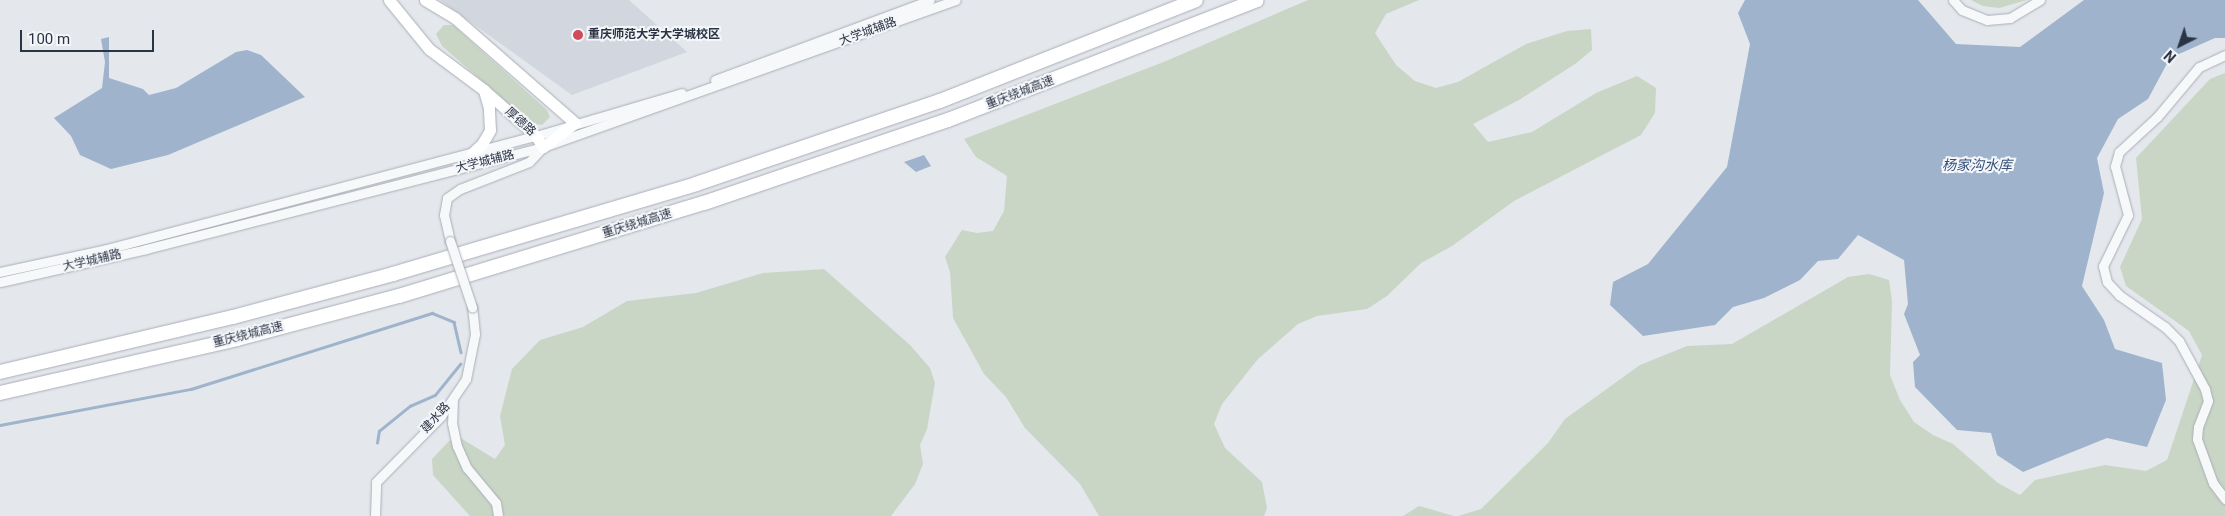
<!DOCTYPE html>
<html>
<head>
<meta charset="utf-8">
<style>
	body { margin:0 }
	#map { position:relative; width:2225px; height:516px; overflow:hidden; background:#e4e7ec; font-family:Roboto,"Noto Sans SC",sans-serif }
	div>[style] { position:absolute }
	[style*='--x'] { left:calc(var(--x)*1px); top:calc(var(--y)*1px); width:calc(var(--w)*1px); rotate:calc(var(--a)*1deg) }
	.built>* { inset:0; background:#d2d6de }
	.green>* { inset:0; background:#c9d6c5 }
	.water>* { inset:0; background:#9fb4cc }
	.stream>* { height:2.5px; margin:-1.25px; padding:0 1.25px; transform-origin:1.25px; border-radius:1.25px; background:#9fb4cc }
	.roads { filter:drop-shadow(0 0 1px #a9aeb7) drop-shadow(0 0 1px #a9aeb7) }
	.minor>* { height:9px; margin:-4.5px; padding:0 4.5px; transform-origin:4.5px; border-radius:4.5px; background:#f7f8fa }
	.major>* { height:11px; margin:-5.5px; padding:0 5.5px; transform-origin:5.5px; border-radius:5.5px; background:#fff }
	.highway>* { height:14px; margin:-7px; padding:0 7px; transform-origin:7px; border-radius:7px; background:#fff }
	.bridges { filter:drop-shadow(0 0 1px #a9aeb7) drop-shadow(0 0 1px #a9aeb7) }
	.minor-bridge>* { height:9px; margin:-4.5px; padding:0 4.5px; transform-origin:4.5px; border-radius:4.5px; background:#f7f8fa }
	.dots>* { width:14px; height:14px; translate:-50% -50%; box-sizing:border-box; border:2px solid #f4f6f9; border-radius:50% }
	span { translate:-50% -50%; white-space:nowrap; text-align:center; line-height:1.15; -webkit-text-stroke:4px #f4f6f9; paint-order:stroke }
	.street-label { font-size:12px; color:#2b3445 }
	.poi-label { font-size:12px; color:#2b3445; font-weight:700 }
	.left { translate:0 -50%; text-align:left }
	.water-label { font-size:14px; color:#34527a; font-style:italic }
	.north { position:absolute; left:2155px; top:20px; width:50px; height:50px; -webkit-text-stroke:4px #f4f6f9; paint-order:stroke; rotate:221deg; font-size:14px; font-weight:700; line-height:20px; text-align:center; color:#2b3445 }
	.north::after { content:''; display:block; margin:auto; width:18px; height:22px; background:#2b3445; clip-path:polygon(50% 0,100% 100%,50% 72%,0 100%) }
	.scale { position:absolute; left:20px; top:30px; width:134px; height:22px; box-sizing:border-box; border:2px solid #2b3445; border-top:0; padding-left:6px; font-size:15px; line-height:18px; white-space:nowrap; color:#2b3445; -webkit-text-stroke:4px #f4f6f9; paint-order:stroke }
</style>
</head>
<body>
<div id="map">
	<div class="built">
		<i style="clip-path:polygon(440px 0,629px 0,687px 52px,572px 95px)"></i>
	</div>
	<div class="green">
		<i style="clip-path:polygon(1308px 0,1419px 0,1386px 14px,1375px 33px,1396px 65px,1415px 81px,1436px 88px,1458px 82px,1526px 44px,1567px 31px,1591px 29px,1592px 50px,1575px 64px,1519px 100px,1473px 124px,1488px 142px,1532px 132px,1596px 93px,1637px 76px,1656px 88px,1655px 113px,1641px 135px,1514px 201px,1452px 246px,1421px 263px,1387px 296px,1367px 309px,1317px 316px,1298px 324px,1258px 359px,1222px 404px,1214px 424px,1225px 448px,1262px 482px,1267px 508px,1264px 516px,1099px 516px,1080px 484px,1025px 428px,1006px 397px,984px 374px,953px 318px,950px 272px,945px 257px,962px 230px,977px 233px,993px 231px,1004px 211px,1007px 176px,976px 157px,964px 139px,1166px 61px)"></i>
		<i style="clip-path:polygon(1971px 0,2027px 0,1999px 8px,1983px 6px)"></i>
		<i style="clip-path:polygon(444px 25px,453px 25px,547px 110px,550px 117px,542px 125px,530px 123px,442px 46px,436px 34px)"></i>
		<i style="clip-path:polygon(2225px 73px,2225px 516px,1458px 516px,1481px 509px,1548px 443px,1565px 419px,1640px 365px,1687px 346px,1732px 344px,1848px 277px,1869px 274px,1889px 280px,1892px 301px,1890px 375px,1900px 400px,1914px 422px,1933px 435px,1953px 444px,1998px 483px,2020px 495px,2035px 480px,2105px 465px,2146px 471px,2167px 460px,2202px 355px,2189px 331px,2126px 286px,2120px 267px,2142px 219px,2136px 158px,2210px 79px)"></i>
		<i style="clip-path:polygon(824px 269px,910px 345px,930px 368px,935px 383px,927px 429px,920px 445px,923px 464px,915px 484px,891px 516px,470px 516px,433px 475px,432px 459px,449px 441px,459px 437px,495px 459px,505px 445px,500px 416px,512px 369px,540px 340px,583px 327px,627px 301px,696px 293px,763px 273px)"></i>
		<i style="clip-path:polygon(1419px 506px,1454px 516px,1403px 516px)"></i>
	</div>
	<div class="water">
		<i style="clip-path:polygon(1745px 0,1918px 0,1956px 44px,2020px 47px,2084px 0,2225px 0,2225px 38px,2215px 38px,2170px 58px,2148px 99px,2118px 119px,2097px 158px,2104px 193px,2082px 286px,2104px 320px,2115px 349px,2162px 363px,2166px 400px,2147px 447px,2107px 438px,2023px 472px,1997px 455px,1991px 433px,1957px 430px,1915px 387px,1913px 362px,1920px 355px,1904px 314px,1908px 304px,1904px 260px,1858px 235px,1838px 259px,1818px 261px,1800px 280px,1764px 298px,1733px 307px,1715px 325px,1643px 336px,1610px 305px,1613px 282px,1648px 264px,1727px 167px,1750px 44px,1738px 13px)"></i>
		<i style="clip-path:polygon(109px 37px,109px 78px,143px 89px,149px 95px,176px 88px,236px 52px,247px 50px,261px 55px,305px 97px,168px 155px,111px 169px,80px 155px,71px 136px,54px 118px,102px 88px,105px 62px,101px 39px)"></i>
		<i style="clip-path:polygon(924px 155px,931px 166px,916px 172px,904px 162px)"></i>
	</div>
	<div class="stream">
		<i style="--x:0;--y:425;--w:194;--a:-10.7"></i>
		<i style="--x:191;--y:389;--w:253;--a:-17.5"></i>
		<i style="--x:432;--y:313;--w:24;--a:22"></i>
		<i style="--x:454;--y:322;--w:31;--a:77"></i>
		<i style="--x:377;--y:443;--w:12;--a:-81"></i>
		<i style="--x:379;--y:431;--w:40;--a:-39"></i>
		<i style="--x:410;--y:406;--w:27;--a:-24"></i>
		<i style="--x:435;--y:395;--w:40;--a:-51"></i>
	</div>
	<div class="roads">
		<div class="minor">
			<i style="--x:1953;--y:0;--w:13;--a:48"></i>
			<i style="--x:1962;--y:10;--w:27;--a:22"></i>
			<i style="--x:1987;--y:20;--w:23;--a:-5"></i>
			<i style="--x:2010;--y:18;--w:35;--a:-31"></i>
			<i style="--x:2225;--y:55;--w:29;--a:155"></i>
			<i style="--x:2199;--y:67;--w:65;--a:130"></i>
			<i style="--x:2157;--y:117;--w:52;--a:137.4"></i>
			<i style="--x:2119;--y:152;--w:15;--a:106"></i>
			<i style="--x:2115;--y:166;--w:51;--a:75.1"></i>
			<i style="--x:2128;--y:215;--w:57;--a:116.1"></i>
			<i style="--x:2103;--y:266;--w:16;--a:76"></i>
			<i style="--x:2107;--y:282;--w:18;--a:47"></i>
			<i style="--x:2119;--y:295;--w:56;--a:34.8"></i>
			<i style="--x:2165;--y:327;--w:20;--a:45"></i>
			<i style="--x:2179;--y:341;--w:55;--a:61.6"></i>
			<i style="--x:2205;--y:389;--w:12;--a:76"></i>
			<i style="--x:2208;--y:401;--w:28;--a:111"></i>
			<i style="--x:2198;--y:427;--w:12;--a:95"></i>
			<i style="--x:2197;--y:439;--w:47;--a:70"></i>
			<i style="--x:2213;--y:483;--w:20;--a:53"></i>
			<i style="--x:715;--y:80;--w:229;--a:-20.4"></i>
			<i style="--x:450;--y:241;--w:27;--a:-103"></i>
			<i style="--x:444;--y:215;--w:17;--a:-80"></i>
			<i style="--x:447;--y:198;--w:16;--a:-35"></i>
			<i style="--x:460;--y:189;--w:74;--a:-21.4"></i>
			<i style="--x:529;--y:162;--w:21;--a:-47"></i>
			<i style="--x:0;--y:272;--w:109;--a:-12.1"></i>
			<i style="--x:107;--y:249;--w:444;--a:-14.8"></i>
			<i style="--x:536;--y:136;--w:152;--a:-16.4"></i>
			<i style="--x:0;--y:282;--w:150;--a:-12.7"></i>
			<i style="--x:146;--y:249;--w:410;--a:-14.4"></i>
			<i style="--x:543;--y:147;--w:438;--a:-19.6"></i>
			<i style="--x:453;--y:399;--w:24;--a:92"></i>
			<i style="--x:452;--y:423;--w:24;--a:78"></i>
			<i style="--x:457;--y:446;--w:24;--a:66"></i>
			<i style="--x:467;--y:468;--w:45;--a:50.4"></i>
			<i style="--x:496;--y:503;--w:13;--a:81"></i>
			<i style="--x:375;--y:516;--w:34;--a:-88"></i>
			<i style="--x:376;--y:482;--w:93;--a:-45.4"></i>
			<i style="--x:441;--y:416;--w:45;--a:-56"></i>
			<i style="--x:466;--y:379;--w:46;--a:-78.7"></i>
			<i style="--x:475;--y:334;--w:27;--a:-96"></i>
		</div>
		<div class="major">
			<i style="--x:389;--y:0;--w:63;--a:50.8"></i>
			<i style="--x:429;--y:49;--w:69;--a:36.7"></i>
			<i style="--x:484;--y:90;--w:69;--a:41.5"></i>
			<i style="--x:536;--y:136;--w:13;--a:58"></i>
			<i style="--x:543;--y:147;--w:40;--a:-37"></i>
			<i style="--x:575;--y:123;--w:159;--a:-138.8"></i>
			<i style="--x:455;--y:18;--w:35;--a:-149"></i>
			<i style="--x:472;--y:153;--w:13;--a:-42"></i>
			<i style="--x:482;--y:144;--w:16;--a:-60"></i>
			<i style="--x:490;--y:130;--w:22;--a:-93"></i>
			<i style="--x:489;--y:108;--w:19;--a:-106"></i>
		</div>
		<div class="highway">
			<i style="--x:0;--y:372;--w:239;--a:-13.3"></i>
			<i style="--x:233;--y:317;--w:166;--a:-15"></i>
			<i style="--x:393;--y:274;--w:316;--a:-16.5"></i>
			<i style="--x:696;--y:184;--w:258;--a:-18.8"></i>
			<i style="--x:940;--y:101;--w:275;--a:-21.5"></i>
			<i style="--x:0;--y:393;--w:243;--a:-12.8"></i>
			<i style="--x:237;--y:339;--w:168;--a:-14.9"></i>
			<i style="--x:399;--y:296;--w:319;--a:-17"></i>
			<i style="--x:704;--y:203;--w:258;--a:-18.8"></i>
			<i style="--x:948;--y:120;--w:331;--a:-21.2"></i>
		</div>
	</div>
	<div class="bridges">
		<div class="minor-bridge">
			<i style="--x:450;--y:241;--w:70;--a:71.6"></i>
		</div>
	</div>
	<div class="dots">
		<i style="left:578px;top:35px;background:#d1495b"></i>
	</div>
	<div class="street-label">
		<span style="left:868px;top:32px;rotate:-20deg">大学城辅路</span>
		<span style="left:1020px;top:93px;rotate:-21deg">重庆绕城高速</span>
		<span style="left:520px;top:122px;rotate:42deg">厚德路</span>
		<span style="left:485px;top:162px;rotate:-14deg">大学城辅路</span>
		<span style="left:637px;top:224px;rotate:-17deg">重庆绕城高速</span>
		<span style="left:92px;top:261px;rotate:-13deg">大学城辅路</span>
		<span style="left:248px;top:335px;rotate:-14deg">重庆绕城高速</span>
		<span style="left:436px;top:418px;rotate:-48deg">建水路</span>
	</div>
	<div class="poi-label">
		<span class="left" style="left:588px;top:35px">重庆师范大学大学城校区</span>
	</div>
	<div class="water-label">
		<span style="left:1977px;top:165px">杨家沟水库</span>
	</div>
	<div class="north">N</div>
	<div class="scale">100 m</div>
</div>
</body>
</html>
